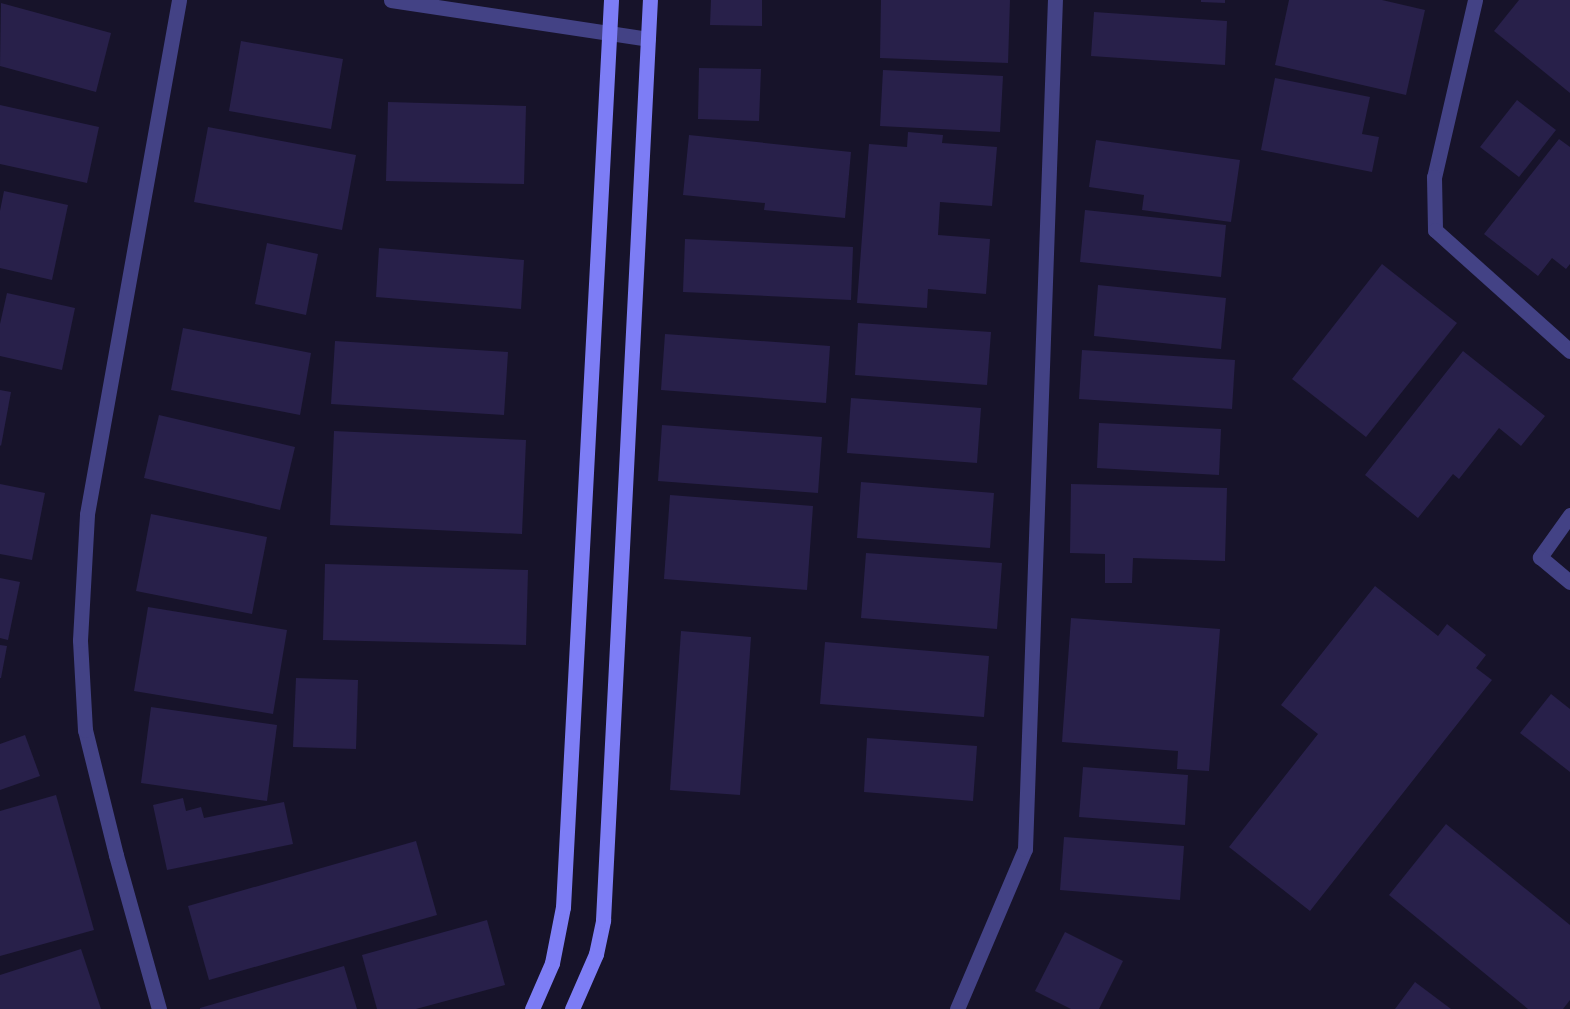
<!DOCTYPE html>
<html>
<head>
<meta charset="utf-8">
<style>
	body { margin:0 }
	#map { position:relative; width:1570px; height:1009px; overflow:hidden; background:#17132a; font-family:"Sofia Sans Condensed",sans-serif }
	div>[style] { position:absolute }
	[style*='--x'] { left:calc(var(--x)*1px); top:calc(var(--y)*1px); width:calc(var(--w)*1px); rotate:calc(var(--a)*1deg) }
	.building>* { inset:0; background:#28204a }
	.street>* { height:15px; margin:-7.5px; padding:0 7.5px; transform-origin:7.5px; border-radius:7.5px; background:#434285 }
	.secondary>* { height:15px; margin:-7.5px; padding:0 7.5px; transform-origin:7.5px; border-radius:7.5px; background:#7d7df5 }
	span { translate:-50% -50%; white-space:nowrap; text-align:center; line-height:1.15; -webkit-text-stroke:5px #17132a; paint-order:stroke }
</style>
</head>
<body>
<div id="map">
	<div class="building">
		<i style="clip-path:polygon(711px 0,762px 0,762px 26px,710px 25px)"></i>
		<i style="clip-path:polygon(881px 0,1010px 0,1008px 63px,880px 58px)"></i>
		<i style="clip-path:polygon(1201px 0,1225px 0,1225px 3px,1201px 2px)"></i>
		<i style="clip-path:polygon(1289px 0,1382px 0,1425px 10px,1406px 95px,1275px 65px)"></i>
		<i style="clip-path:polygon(1519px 0,1570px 0,1570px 93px,1494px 31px)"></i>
		<i style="clip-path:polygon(1px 3px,111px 33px,96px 92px,0 66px)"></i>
		<i style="clip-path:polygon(1094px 12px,1227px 21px,1225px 65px,1091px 56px)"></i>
		<i style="clip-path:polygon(241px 41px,343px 59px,331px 129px,229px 111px)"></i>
		<i style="clip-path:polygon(699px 68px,761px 69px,759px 121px,698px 119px)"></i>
		<i style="clip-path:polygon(883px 70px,1003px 76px,1000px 132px,880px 126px)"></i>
		<i style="clip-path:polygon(1275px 78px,1370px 97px,1362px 134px,1379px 137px,1372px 172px,1261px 150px)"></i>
		<i style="clip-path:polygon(1517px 100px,1556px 130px,1519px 177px,1480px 147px)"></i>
		<i style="clip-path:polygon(388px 102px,526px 106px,524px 184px,386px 181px)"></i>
		<i style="clip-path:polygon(0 105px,99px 127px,87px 183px,0 164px)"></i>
		<i style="clip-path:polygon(208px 127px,356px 155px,342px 230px,194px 202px)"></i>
		<i style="clip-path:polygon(908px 132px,943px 135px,942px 143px,997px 147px,992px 206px,940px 202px,938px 235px,990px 239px,986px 294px,928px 289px,927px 308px,857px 303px,869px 144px,907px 147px)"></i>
		<i style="clip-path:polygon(689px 135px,851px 152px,845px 218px,764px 210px,765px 203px,683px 195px)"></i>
		<i style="clip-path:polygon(1559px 139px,1570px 147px,1570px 264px,1566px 269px,1552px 258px,1538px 276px,1484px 234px)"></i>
		<i style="clip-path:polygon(1096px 140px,1240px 160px,1231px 222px,1142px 210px,1144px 195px,1089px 187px)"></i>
		<i style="clip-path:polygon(4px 191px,68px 205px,52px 280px,0 268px,0 211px)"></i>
		<i style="clip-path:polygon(1085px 210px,1226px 225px,1221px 277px,1080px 262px)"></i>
		<i style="clip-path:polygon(685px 239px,853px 247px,851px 300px,683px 292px)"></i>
		<i style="clip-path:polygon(267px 243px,318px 254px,306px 315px,255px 304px)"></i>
		<i style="clip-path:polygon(379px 248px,524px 260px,521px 309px,376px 297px)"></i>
		<i style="clip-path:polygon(1382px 264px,1457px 323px,1366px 437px,1292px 379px)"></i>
		<i style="clip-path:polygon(1098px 285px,1226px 298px,1221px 349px,1094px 336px)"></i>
		<i style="clip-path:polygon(7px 293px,75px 308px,62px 370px,0 356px,0 324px)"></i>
		<i style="clip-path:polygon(858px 323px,991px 332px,987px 385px,855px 375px)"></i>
		<i style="clip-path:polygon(183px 328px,311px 353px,300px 415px,171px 390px)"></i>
		<i style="clip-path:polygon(665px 334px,830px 346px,826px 403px,661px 390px)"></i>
		<i style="clip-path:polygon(335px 341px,508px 352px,504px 415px,331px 404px)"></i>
		<i style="clip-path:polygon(1082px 350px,1235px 360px,1232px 409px,1079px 399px)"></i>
		<i style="clip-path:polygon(1463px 351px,1545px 416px,1521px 446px,1499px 428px,1459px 479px,1453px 474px,1418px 518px,1365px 475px)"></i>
		<i style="clip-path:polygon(0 390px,11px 392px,1px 446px,0 445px)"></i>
		<i style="clip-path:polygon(851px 398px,981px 408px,977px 463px,847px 453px)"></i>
		<i style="clip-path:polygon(159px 415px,295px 447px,280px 510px,144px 478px)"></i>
		<i style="clip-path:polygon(1099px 423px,1221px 429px,1219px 475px,1097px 468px)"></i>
		<i style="clip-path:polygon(662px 425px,822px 437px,818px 493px,658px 481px)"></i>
		<i style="clip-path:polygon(334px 431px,526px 440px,522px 534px,330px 525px)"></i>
		<i style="clip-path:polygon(861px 482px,994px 493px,990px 548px,857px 538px)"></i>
		<i style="clip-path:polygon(0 484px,45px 493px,32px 560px,0 554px)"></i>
		<i style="clip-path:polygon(1071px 484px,1227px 488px,1225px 561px,1133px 558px,1132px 583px,1105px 583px,1105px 554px,1070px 553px)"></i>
		<i style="clip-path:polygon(670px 495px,813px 506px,807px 590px,664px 579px)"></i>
		<i style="clip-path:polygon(151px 514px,267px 537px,252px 614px,136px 591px)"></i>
		<i style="clip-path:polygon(866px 553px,1002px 563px,997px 629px,861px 618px)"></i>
		<i style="clip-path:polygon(325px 564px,528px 570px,526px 645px,323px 640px)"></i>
		<i style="clip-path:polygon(0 578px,20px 582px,8px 640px,0 638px)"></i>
		<i style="clip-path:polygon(1375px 586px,1438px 636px,1447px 624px,1486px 655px,1476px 668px,1492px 680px,1310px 911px,1229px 847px,1318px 734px,1281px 705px)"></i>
		<i style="clip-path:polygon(148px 607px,287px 630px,273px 714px,134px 691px)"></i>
		<i style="clip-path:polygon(1071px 618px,1220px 629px,1209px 771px,1177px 769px,1178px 751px,1062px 742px)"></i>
		<i style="clip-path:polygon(681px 631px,751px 637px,740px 795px,670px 790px)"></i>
		<i style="clip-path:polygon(825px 642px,989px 656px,984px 717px,820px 704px)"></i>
		<i style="clip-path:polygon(0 645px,7px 646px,1px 678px,0 678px)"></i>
		<i style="clip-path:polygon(296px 678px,358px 680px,356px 749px,293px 747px)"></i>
		<i style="clip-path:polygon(1551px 694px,1570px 709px,1570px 772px,1520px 733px)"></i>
		<i style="clip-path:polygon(151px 707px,277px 725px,267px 801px,141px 783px)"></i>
		<i style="clip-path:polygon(25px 735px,40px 776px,0 790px,0 744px)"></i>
		<i style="clip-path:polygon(867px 738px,977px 746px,973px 801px,864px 792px)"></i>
		<i style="clip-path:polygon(1083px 767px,1188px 775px,1185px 825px,1079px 817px)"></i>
		<i style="clip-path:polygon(56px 795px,94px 930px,0 956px,0 811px)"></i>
		<i style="clip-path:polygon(183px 798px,186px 811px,201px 807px,204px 818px,284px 802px,293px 844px,167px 870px,153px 805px)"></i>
		<i style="clip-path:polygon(1446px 824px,1570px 925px,1570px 1000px,1563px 1009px,1528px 1009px,1389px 895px)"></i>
		<i style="clip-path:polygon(1064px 837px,1184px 846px,1180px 900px,1060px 890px)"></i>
		<i style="clip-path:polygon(416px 841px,437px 915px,209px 980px,188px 906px)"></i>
		<i style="clip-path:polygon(487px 920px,505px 985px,416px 1009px,377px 1009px,362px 955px)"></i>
		<i style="clip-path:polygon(1065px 932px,1123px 961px,1099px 1009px,1071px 1009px,1035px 991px)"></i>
		<i style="clip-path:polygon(81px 949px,101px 1009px,0 1009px,0 975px)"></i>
		<i style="clip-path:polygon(344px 966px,357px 1009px,200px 1009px,200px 1008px)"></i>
		<i style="clip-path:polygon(1415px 982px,1451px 1009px,1395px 1009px)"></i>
	</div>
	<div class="street">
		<i style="--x:391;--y:0;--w:260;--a:8.6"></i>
		<i style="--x:1475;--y:0;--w:182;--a:103"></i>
		<i style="--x:1434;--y:177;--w:53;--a:88.9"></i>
		<i style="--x:1435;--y:230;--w:181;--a:41.9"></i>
		<i style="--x:1570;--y:515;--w:52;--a:125.5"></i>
		<i style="--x:1540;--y:557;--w:39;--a:40"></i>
		<i style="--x:159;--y:1009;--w:160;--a:-105.6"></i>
		<i style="--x:116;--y:855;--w:129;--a:-103.9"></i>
		<i style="--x:85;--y:730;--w:90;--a:-93.2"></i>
		<i style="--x:80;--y:640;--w:126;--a:-86.8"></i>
		<i style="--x:87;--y:514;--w:522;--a:-79.85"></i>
		<i style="--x:957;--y:1009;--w:174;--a:-67"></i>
		<i style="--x:1025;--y:849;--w:850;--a:-87.98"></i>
	</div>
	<div class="secondary">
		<i style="--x:532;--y:1009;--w:50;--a:-66.5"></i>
		<i style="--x:552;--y:963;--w:57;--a:-78.9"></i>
		<i style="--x:563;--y:907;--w:908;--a:-86.97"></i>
		<i style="--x:572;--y:1009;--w:60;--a:-66.4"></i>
		<i style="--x:596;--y:954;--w:35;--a:-78"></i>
		<i style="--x:603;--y:920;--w:921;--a:-87.08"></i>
	</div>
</div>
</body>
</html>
